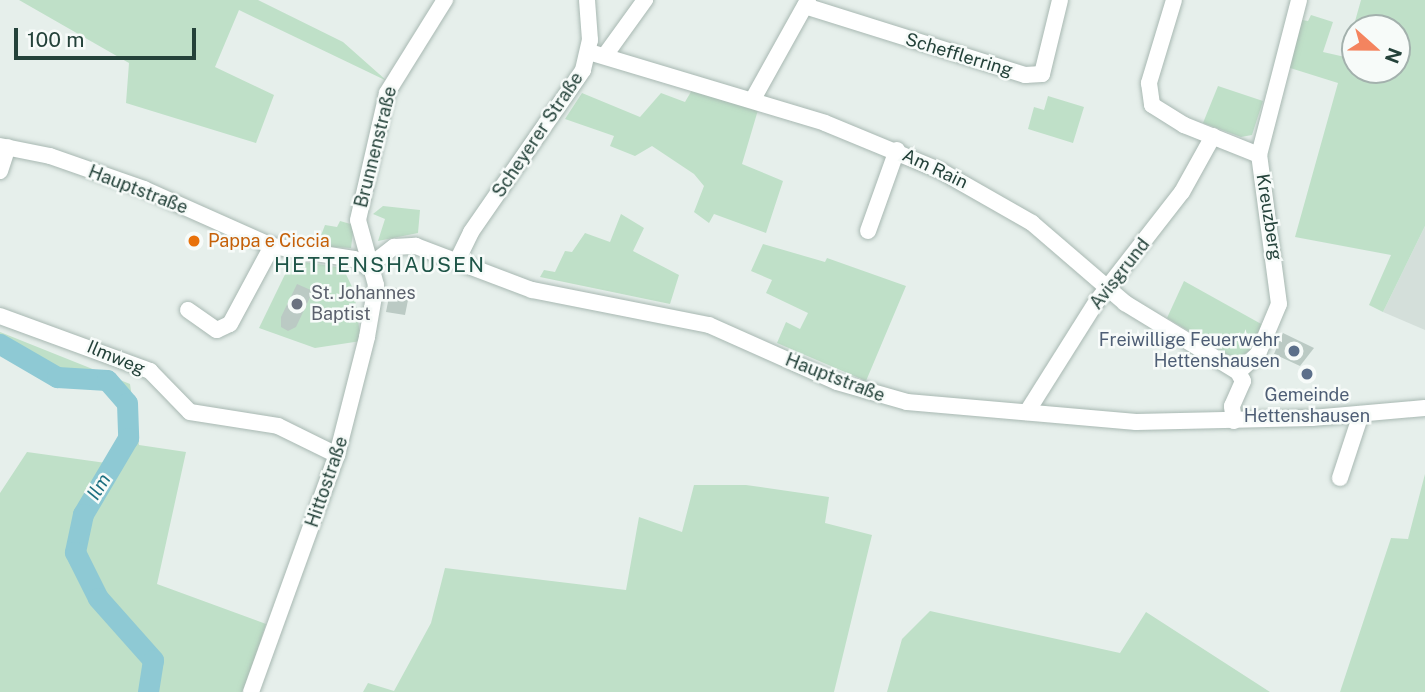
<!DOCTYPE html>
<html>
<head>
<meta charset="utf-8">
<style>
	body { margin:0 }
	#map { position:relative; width:1425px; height:692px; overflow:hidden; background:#e6efeb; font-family:"Public Sans",sans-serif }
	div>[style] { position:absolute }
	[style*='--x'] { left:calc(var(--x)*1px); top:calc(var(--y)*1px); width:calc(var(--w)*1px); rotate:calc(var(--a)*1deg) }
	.built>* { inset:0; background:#d4dfda }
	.green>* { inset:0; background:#bfe0c8 }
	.river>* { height:21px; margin:-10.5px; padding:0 10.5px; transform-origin:10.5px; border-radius:10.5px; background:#8ec9d4 }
	.building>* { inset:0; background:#bbcac4 }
	.roads { filter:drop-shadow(0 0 2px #a8b8b2) drop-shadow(0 0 2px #a8b8b2) }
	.minor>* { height:16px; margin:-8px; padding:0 8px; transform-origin:8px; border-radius:8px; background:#fff }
	.dots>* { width:19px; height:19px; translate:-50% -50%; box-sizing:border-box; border:4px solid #f7fbf9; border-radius:50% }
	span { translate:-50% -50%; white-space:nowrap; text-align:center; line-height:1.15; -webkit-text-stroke:5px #f7fbf9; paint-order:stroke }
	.street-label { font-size:18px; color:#24423a }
	.food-label { font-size:18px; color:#c56008 }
	.left { translate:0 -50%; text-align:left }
	.worship-label { font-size:18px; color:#5b616d }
	.service-label { font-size:18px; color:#4e5e75 }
	.right { translate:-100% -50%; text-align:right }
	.water-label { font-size:19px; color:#1c6f80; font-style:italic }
	.quarter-label { font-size:21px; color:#1f5548; letter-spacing:2px }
	.north { position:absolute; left:1341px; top:14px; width:70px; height:70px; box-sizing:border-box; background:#f7fbf9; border:2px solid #a3b1ad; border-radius:50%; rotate:111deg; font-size:19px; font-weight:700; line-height:28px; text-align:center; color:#24423a }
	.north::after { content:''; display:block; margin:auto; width:24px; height:32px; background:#f4845f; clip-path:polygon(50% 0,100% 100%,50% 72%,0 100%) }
	.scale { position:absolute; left:14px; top:28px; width:182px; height:32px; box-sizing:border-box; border:4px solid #24423a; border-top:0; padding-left:9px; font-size:21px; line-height:24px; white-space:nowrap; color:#24423a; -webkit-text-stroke:5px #f7fbf9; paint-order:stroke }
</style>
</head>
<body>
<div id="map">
	<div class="built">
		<i style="clip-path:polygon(1425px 226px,1425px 330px,1383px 312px)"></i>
	</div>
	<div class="green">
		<i style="clip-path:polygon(19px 0,258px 0,343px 42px,387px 81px,239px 10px,215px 67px,274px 95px,256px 143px,126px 103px,129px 63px)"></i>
		<i style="clip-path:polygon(evenodd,1361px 0,1425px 0,1425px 226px,1383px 312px,1369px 305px,1391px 255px,1295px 237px,1338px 83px,1287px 67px,1302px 20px,1308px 21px,1311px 15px,1333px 22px,1323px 52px,1345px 57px,1361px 0,1355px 28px,1397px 28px,1397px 70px,1355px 70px,1355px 28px)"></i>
		<i style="clip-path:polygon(1218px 86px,1263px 101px,1252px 135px,1241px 137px,1203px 123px)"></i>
		<i style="clip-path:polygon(692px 90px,758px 110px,742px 164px,783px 181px,766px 233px,714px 214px,709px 223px,694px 212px,704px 186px,694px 174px,652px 146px,635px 156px,610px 146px,614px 136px,565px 119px,582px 93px,640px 117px,661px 93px,685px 102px)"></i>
		<i style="clip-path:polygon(1048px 96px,1084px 107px,1073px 143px,1028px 129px,1034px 107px,1044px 110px)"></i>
		<i style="clip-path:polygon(383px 206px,420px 210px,418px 233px,378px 241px,385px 219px,373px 214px)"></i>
		<i style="clip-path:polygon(621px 214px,644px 228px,633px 251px,679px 275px,670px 304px,540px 277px,544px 270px,555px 272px,565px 251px,572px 252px,585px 233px,610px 242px)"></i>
		<i style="clip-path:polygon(340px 221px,354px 225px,351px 248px,317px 246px,325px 225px,337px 227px)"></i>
		<i style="clip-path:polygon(763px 244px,825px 262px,827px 258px,906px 286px,866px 381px,777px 343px,786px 322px,800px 329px,808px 313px,766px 293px,772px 280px,751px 271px)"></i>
		<i style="clip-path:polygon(292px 260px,343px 268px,354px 291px,361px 341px,315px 348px,259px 328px)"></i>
		<i style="clip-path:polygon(1184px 281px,1263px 325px,1250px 350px,1242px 356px,1228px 355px,1167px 318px)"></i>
		<i style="clip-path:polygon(0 332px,130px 384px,139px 445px,186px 452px,157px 584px,266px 624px,244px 692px,0 692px,0 493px,27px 452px,106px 463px,120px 443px,119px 401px,105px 387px,60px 385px,0 353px)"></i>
		<i style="clip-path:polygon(1425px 474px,1425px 692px,1340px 692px,1391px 538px,1408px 539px)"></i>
		<i style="clip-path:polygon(694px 485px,746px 485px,829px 497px,825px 523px,872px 535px,834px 692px,363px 692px,368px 683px,394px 691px,431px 623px,445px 568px,626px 590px,639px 517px,682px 532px)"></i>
		<i style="clip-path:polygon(930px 611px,1120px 653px,1146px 612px,1270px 692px,887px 692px,902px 639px)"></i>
	</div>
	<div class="river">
		<i style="--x:0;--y:344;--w:66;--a:30.1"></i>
		<i style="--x:57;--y:377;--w:50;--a:3.4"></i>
		<i style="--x:107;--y:380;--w:30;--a:49"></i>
		<i style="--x:127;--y:403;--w:35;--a:88"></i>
		<i style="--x:128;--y:438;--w:88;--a:120.6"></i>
		<i style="--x:83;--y:514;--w:39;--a:102"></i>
		<i style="--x:75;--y:552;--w:51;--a:63.4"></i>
		<i style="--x:98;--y:598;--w:83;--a:48.4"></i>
		<i style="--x:153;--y:660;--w:32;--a:99"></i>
	</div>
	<div class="building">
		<i style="clip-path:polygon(297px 284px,313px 291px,296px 327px,288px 331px,281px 327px,281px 317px)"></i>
		<i style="clip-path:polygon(391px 287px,410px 290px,405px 315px,386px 312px)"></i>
		<i style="clip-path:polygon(1283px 333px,1314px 348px,1300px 366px,1274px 354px)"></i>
	</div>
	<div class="roads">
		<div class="minor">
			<i style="--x:1174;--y:0;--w:87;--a:106.8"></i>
			<i style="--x:1149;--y:83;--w:22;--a:82"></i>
			<i style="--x:1152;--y:105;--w:38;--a:32"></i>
			<i style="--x:1184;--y:125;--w:81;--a:21.8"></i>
			<i style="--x:805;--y:6;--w:231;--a:17.4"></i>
			<i style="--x:1025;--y:75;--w:17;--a:-3"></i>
			<i style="--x:1042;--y:74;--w:76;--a:-76.3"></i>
			<i style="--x:589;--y:52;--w:246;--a:16.7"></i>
			<i style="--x:825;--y:123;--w:126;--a:22.5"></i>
			<i style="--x:941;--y:171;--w:105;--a:29.7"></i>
			<i style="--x:1032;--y:223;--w:123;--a:40.7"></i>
			<i style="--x:1125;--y:303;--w:132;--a:31.4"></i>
			<i style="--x:606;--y:54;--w:67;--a:-54.2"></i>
			<i style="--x:753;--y:99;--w:113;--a:-60.9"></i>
			<i style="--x:0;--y:146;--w:51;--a:11.3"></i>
			<i style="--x:50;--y:156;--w:100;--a:19.3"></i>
			<i style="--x:144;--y:189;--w:140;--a:24"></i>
			<i style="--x:272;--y:246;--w:83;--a:9"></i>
			<i style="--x:354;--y:259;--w:16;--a:30"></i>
			<i style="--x:0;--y:171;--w:25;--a:-72"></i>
			<i style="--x:868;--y:231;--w:86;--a:-70.3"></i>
			<i style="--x:457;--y:261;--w:32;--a:-64"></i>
			<i style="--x:471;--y:232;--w:197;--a:-55.3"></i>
			<i style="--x:583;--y:70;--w:31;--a:-77"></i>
			<i style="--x:590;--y:40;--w:40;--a:-94.3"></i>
			<i style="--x:368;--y:267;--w:33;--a:-38"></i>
			<i style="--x:394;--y:247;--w:22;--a:-3"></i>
			<i style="--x:416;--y:246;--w:124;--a:20.8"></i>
			<i style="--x:532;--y:290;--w:180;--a:11.2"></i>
			<i style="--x:709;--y:325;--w:140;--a:24"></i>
			<i style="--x:837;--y:382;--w:73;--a:15.9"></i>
			<i style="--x:907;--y:402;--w:230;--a:5"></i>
			<i style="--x:1136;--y:422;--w:176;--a:-1.3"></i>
			<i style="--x:1312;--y:418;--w:113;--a:-5.1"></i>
			<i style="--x:188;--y:310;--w:35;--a:35"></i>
			<i style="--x:217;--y:330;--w:14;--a:-25"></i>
			<i style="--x:230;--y:324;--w:89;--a:-61.7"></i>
			<i style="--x:0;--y:316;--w:160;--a:20.1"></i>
			<i style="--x:150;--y:371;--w:57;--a:45.7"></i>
			<i style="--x:190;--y:412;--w:89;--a:9"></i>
			<i style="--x:278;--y:426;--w:66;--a:26.2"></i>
			<i style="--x:1027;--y:412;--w:131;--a:-57.8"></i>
			<i style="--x:1097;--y:301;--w:138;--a:-52.1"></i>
			<i style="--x:1182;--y:192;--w:64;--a:-61"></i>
			<i style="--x:1234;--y:421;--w:15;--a:-98"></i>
			<i style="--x:1232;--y:406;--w:27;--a:-66"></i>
			<i style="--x:1243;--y:381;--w:10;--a:-119"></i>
			<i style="--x:1238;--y:372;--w:27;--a:-42"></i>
			<i style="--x:1258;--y:354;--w:54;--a:-67.2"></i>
			<i style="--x:1279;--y:304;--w:150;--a:-97.6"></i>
			<i style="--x:1259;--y:155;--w:160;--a:-75.5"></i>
			<i style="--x:1340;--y:478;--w:67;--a:-71.8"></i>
			<i style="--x:251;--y:692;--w:252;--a:-70.1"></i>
			<i style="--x:337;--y:455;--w:122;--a:-75.7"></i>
			<i style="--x:367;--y:337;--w:53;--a:-80.2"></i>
			<i style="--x:376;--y:285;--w:67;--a:-105.5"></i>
			<i style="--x:358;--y:220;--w:130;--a:-77.1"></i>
			<i style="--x:387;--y:93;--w:110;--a:-58.1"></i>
		</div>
	</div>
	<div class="dots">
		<i style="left:194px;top:241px;background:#e8710a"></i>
		<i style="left:297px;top:304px;background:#6b7280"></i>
		<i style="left:1294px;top:351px;background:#5c6f8a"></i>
		<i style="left:1307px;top:374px;background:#5c6f8a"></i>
	</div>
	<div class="street-label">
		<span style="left:959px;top:55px;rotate:17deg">Schefflerring</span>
		<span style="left:538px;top:135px;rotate:-56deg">Scheyerer Straße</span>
		<span style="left:376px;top:147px;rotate:-76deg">Brunnenstraße</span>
		<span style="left:935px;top:169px;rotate:25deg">Am Rain</span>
		<span style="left:138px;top:190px;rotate:21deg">Hauptstraße</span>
		<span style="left:1269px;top:217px;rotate:81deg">Kreuzberg</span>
		<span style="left:1120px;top:274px;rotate:-52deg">Avisgrund</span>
		<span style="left:116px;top:358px;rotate:23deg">Ilmweg</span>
		<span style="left:835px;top:378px;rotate:21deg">Hauptstraße</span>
		<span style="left:327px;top:482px;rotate:-71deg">Hittostraße</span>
	</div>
	<div class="food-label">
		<span class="left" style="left:208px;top:241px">Pappa e Ciccia</span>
	</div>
	<div class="worship-label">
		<span class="left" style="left:311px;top:304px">St. Johannes<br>Baptist</span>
	</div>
	<div class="service-label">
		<span class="right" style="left:1280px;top:351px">Freiwillige Feuerwehr<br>Hettenshausen</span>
		<span style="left:1307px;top:406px">Gemeinde<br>Hettenshausen</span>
	</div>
	<div class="water-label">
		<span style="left:99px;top:487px;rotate:-59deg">Ilm</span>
	</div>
	<div class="quarter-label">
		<span style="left:380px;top:265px">HETTENSHAUSEN</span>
	</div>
	<div class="north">N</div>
	<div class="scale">100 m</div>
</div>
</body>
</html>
